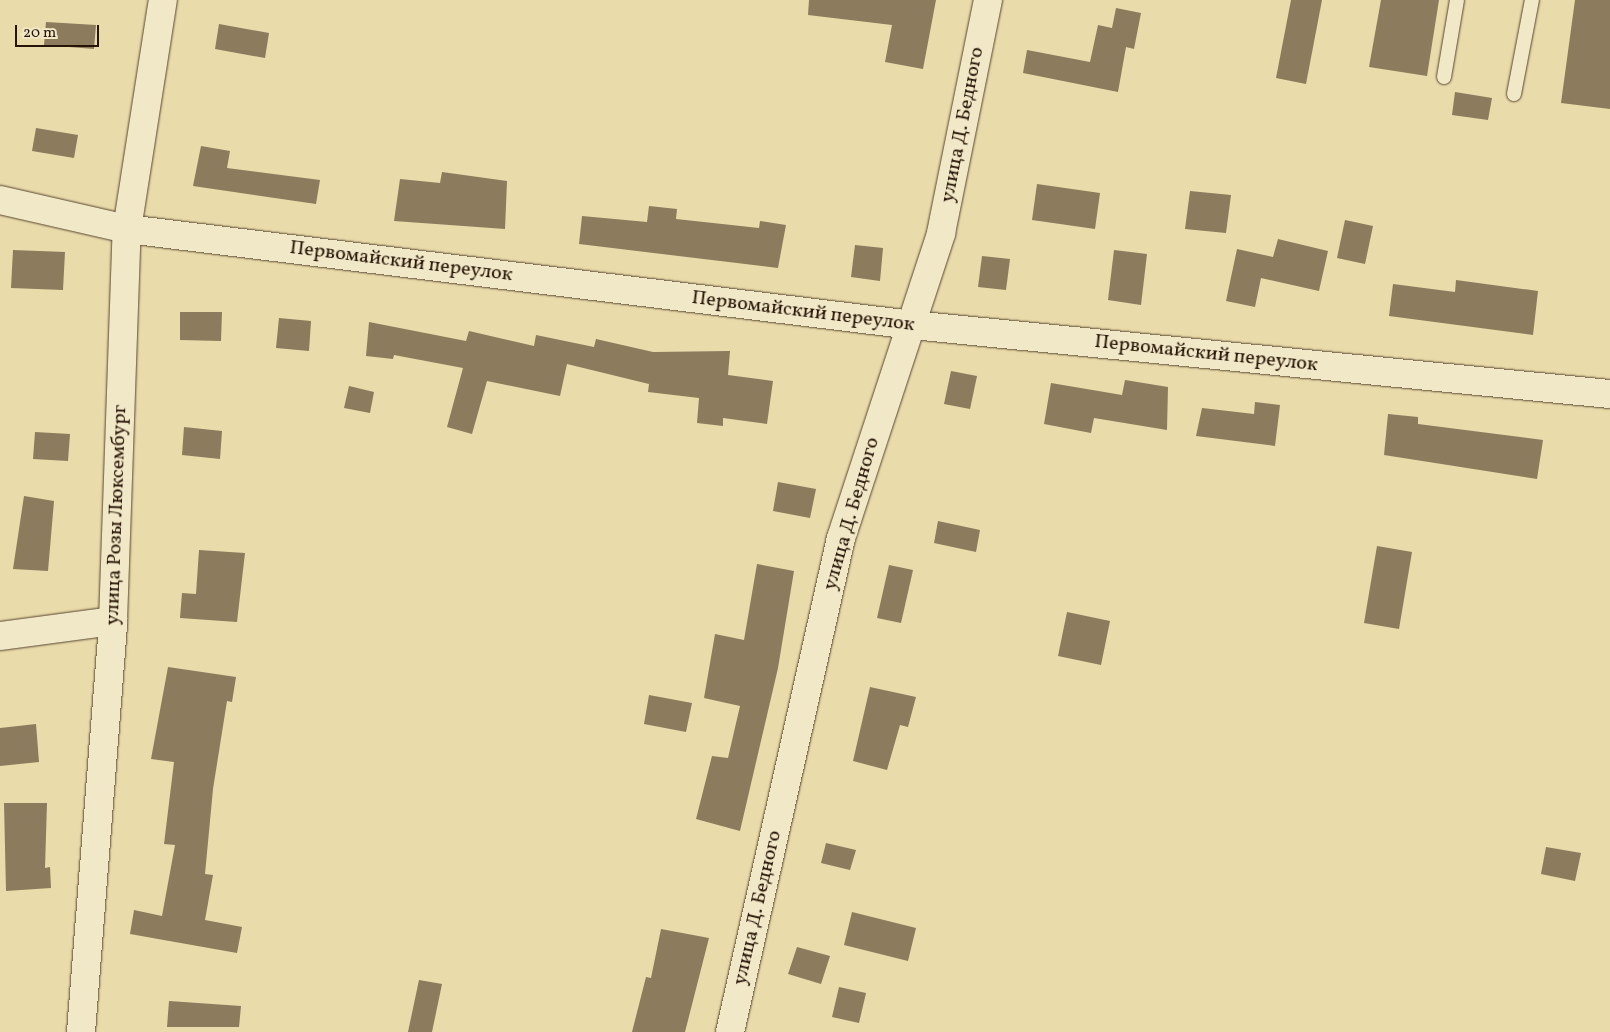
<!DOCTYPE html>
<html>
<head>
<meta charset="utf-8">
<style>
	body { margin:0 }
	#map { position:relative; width:1610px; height:1032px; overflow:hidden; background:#eadbab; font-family:Vollkorn,serif }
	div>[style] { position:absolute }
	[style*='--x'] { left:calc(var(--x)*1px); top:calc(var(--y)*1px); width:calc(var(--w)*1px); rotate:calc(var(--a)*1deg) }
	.building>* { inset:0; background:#8c7b5c }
	.roads { filter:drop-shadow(0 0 1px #57462f) drop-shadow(0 0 1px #57462f) }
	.lane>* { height:14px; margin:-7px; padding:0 7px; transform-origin:7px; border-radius:7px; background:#f1e8c8 }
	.street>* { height:28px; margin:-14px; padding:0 14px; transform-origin:14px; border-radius:14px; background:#f1e8c8 }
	span { translate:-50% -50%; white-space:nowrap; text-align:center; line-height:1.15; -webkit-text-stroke:5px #f1e8c8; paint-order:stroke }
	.street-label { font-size:20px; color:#261406 }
	.scale { position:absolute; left:15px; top:25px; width:84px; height:22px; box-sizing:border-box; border:2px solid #261406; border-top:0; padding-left:6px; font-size:15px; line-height:18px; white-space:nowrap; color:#261406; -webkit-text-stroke:4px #f1e8c8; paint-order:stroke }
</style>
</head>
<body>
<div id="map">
	<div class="building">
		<i style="clip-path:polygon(809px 0,936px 0,923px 69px,885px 62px,892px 25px,808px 15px)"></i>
		<i style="clip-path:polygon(1291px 0,1322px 0,1306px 84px,1276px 78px)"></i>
		<i style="clip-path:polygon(1381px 0,1439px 0,1427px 76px,1369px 67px)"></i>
		<i style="clip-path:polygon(1575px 0,1610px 0,1610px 109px,1561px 103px)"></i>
		<i style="clip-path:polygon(1116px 8px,1141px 13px,1134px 49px,1126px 47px,1118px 92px,1023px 73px,1027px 50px,1090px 62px,1098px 25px,1112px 28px)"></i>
		<i style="clip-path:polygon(46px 22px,96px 25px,94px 49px,44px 45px)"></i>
		<i style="clip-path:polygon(219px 24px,269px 33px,265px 58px,215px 49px)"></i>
		<i style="clip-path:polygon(1455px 92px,1492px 98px,1488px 120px,1452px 115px)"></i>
		<i style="clip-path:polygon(36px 128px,78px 135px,74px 158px,32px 151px)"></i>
		<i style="clip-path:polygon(201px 146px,230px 151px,227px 168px,320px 180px,316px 204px,193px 186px)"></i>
		<i style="clip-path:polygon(442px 172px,507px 181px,505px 229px,394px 221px,400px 179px,440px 183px)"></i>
		<i style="clip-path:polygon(1037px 184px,1100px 193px,1095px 229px,1032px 220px)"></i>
		<i style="clip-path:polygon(1190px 191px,1231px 195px,1226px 233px,1185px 229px)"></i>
		<i style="clip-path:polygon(649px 206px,677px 209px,676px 219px,759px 228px,760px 221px,786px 225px,778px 268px,579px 244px,582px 216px,647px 222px)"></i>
		<i style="clip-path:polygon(1345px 220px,1373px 226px,1365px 264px,1337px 258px)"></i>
		<i style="clip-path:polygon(1278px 239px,1328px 251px,1319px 291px,1261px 278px,1255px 307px,1226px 301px,1237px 249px,1273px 257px)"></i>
		<i style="clip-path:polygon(855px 245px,883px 248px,880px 281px,851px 277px)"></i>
		<i style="clip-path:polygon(13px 250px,65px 252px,63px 290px,11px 288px)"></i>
		<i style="clip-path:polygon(1114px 250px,1147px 254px,1141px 305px,1108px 300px)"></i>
		<i style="clip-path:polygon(982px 256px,1010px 259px,1006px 290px,978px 287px)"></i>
		<i style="clip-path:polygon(1456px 280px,1538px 291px,1533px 335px,1389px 316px,1393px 284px,1455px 292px)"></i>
		<i style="clip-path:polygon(180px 312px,222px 312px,221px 341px,180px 340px)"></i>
		<i style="clip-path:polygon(279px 318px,311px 321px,309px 351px,276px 348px)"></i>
		<i style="clip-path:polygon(369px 322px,466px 341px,469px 331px,534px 346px,536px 335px,594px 347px,596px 339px,653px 352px,730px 351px,728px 375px,773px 381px,767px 424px,723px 418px,723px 426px,697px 423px,699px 398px,648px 392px,649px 384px,567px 364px,560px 396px,487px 381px,472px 434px,447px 427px,463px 368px,394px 355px,393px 359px,366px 356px)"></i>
		<i style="clip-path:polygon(951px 371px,977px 376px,970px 409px,944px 404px)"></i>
		<i style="clip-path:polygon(1125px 380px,1168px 387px,1167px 430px,1094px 418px,1091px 433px,1044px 424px,1051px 383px,1122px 395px)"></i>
		<i style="clip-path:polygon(349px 386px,374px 392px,370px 413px,344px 408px)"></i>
		<i style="clip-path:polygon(1255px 402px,1280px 405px,1275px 446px,1196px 436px,1202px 408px,1254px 414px)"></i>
		<i style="clip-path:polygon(1388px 414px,1418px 417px,1418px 424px,1543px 440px,1537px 479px,1384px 455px)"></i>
		<i style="clip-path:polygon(184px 427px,222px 431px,220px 459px,182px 455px)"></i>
		<i style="clip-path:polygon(35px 432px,70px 434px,68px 461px,33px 459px)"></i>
		<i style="clip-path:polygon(778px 482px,816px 489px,810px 518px,773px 511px)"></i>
		<i style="clip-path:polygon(24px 496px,54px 501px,48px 571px,13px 569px)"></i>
		<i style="clip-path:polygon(938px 521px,980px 530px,976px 552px,934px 543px)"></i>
		<i style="clip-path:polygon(1377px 546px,1412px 552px,1399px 629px,1364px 623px)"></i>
		<i style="clip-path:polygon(199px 550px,245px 553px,237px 622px,180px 618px,182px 593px,196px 594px)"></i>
		<i style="clip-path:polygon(757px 564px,794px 571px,778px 668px,740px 831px,696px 819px,712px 756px,728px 758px,740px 706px,704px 698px,715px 634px,744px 640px)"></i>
		<i style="clip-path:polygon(889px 565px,913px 570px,901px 623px,877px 618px)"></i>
		<i style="clip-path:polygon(1067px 612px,1110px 621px,1101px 665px,1058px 656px)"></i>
		<i style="clip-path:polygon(168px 667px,236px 677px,232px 702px,227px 701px,213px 789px,205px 874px,213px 875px,205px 920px,242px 927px,237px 953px,130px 934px,134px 910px,162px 916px,175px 845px,164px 844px,174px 762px,151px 759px)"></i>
		<i style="clip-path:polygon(870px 687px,916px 697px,908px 727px,900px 725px,887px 770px,853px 761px)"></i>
		<i style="clip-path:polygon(649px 695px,692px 703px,686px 732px,644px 724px)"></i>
		<i style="clip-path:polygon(36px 724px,39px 762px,0 766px,0 728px)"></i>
		<i style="clip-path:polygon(4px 803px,47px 803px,45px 868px,50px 867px,51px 888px,6px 891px)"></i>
		<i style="clip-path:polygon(826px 843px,856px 850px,850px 870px,821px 863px)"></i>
		<i style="clip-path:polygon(1546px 847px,1581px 853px,1575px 881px,1541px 874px)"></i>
		<i style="clip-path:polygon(852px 912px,916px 928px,908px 961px,844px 945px)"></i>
		<i style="clip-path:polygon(661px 929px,709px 938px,685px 1032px,632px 1032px,646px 977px,651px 978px)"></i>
		<i style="clip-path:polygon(797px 947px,830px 956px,821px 984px,788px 974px)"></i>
		<i style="clip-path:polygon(419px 980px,442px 984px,432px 1032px,408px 1032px)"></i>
		<i style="clip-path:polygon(839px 987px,866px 993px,859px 1023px,832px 1017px)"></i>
		<i style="clip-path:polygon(169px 1001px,241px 1006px,239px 1027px,167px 1027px)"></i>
	</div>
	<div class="roads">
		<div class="lane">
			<i style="--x:1444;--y:77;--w:78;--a:-80.4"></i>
			<i style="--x:1514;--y:94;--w:96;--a:-79.2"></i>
		</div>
		<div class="street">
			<i style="--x:0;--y:200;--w:130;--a:12.9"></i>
			<i style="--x:127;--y:229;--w:791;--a:6.97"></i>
			<i style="--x:912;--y:325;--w:701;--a:5.65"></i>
			<i style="--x:0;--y:636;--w:114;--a:-7.6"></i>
			<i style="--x:81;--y:1032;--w:412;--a:-85.5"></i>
			<i style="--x:113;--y:621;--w:392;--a:-88"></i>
			<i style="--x:127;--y:229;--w:232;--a:-81.1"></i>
			<i style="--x:730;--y:1032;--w:506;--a:-77.34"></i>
			<i style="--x:841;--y:538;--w:321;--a:-71.8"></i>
			<i style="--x:941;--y:233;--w:238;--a:-78.6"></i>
		</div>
	</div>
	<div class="street-label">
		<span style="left:963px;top:125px;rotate:-79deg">улица Д. Бедного</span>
		<span style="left:401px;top:262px;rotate:7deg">Первомайский переулок</span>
		<span style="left:803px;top:312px;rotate:7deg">Первомайский переулок</span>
		<span style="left:1206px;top:354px;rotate:6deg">Первомайский переулок</span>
		<span style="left:852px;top:514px;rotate:-74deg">улица Д. Бедного</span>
		<span style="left:117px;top:515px;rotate:-88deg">улица Розы Люксембург</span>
		<span style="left:758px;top:908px;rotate:-77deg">улица Д. Бедного</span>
	</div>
	<div class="scale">20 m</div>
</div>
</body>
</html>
